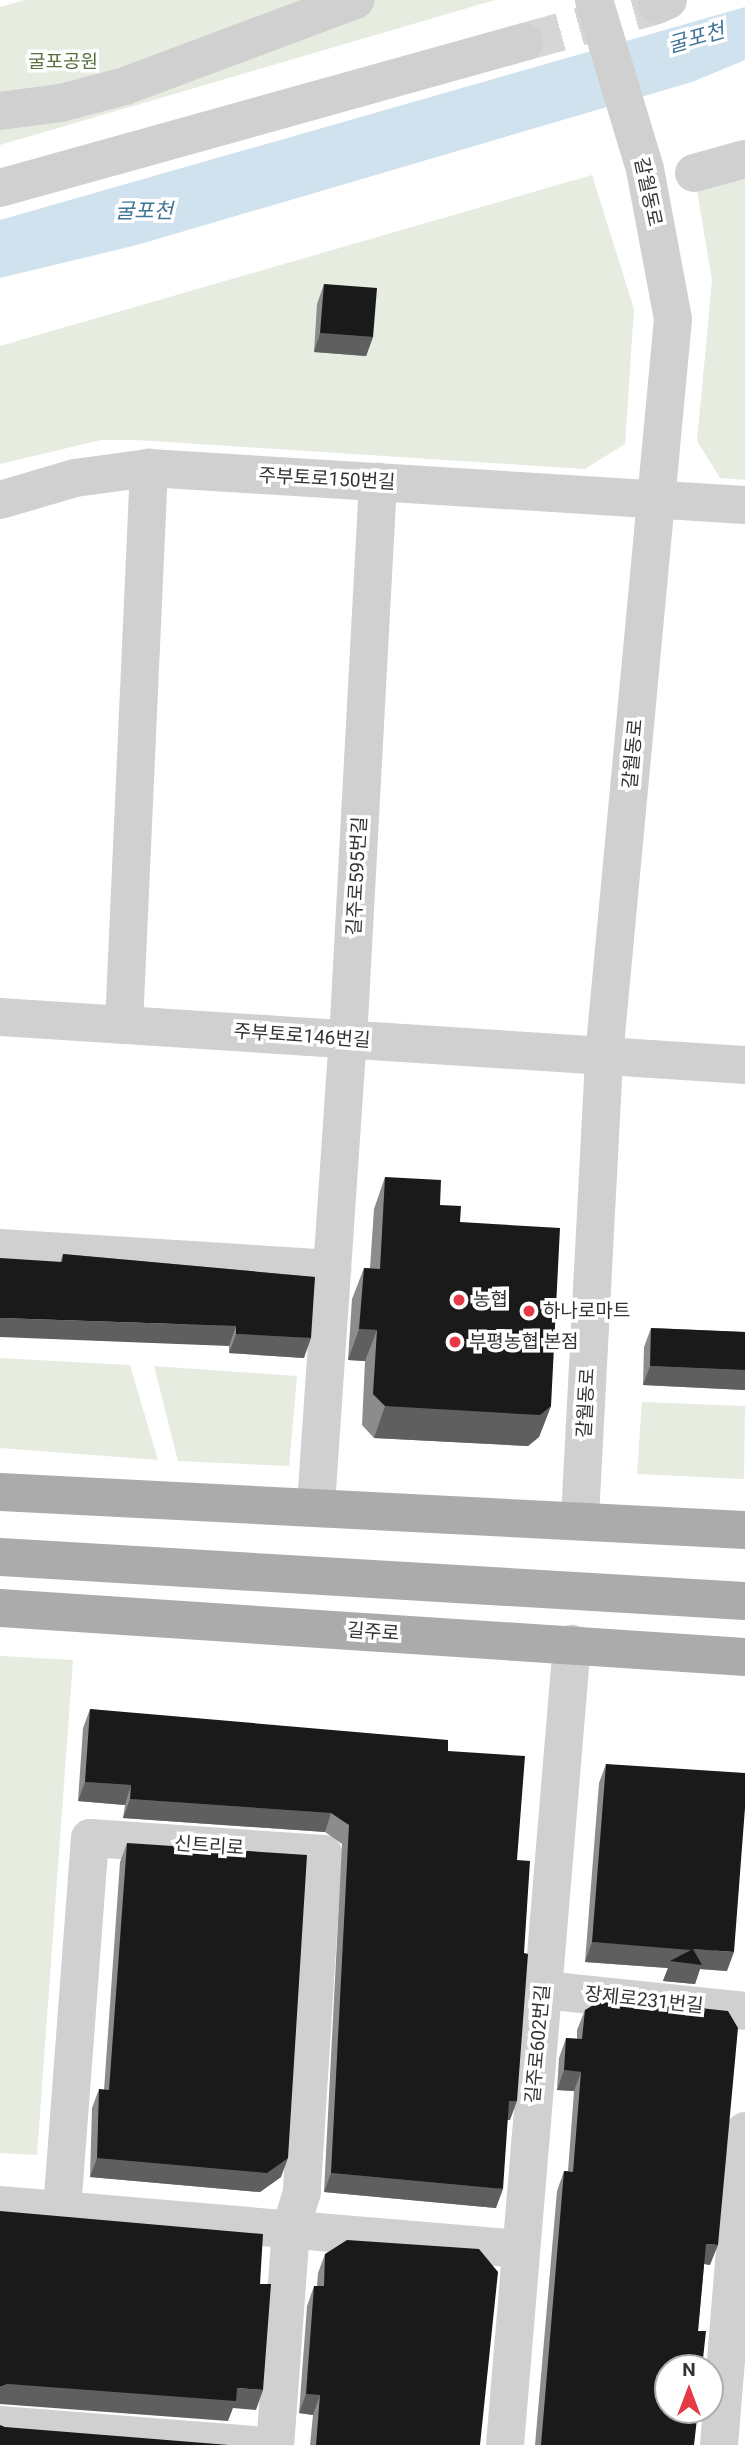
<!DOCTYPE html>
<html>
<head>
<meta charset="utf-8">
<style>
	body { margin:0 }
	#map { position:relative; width:745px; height:2445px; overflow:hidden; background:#fff; font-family:Roboto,"Noto Sans KR",sans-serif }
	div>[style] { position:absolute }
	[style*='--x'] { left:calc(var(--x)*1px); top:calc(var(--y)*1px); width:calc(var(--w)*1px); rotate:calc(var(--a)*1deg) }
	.green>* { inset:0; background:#e6ecdf }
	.water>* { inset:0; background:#cfe2ee }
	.minor-tunnel>* { height:38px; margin-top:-19px; transform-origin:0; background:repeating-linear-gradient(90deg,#d6d6d6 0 38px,transparent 0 57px) }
	.minor>* { height:38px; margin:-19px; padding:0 19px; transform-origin:19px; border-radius:19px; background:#d0d0d0 }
	.major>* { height:38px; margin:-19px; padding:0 19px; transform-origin:19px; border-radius:19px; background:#ababab }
	.wall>* { inset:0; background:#8c8c8c }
	.shaded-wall>* { inset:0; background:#5f5f5f }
	.building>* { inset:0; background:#1a1a1a }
	.dots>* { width:19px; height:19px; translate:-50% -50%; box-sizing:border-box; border:4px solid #fff; border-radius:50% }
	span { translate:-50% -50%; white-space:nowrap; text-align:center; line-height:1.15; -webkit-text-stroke:7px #fff; paint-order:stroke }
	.park-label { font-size:19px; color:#56703f }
	.street-label { font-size:19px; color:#333 }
	.poi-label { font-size:19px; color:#333 }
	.left { translate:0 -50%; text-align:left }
	.water-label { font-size:21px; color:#3f7597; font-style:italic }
	.north { position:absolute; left:654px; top:2354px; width:70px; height:70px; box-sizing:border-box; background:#fff; border:2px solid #adadad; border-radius:50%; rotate:0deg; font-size:19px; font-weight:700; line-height:28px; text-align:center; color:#333 }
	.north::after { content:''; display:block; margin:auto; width:24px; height:32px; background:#e63946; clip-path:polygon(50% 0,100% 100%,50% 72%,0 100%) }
</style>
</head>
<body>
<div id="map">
	<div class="green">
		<i style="clip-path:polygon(25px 0,495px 0,0 145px,0 7px)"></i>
		<i style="clip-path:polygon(745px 141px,745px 480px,720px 478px,697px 441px,712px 281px,694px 173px)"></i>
		<i style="clip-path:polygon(592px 175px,634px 309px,625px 444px,585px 469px,136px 440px,101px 440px,0 464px,0 346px)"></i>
		<i style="clip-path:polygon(0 1358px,130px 1365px,158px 1460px,0 1448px)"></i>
		<i style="clip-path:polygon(154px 1366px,297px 1376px,289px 1466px,178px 1461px)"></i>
		<i style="clip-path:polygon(642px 1402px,745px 1406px,744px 1479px,637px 1474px)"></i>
		<i style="clip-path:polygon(0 1656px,73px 1660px,37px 2155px,0 2153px)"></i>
	</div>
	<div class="water">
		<i style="clip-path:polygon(745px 7px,745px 60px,692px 82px,137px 245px,0 278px,0 220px)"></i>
	</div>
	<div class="minor-tunnel">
		<i style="--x:524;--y:42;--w:138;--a:-15.5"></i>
	</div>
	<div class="minor">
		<i style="--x:657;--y:5;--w:12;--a:-24"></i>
		<i style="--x:0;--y:111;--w:62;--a:-7.5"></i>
		<i style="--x:61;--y:103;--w:66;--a:-14.9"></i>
		<i style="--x:125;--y:86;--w:246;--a:-20.5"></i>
		<i style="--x:694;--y:173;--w:53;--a:-15.4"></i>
		<i style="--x:0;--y:188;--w:544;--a:-15.57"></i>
		<i style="--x:0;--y:500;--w:78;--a:-16.3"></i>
		<i style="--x:75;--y:478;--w:75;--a:-7.7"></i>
		<i style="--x:149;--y:468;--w:597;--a:3.55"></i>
		<i style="--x:0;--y:1017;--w:747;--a:3.69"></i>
		<i style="--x:124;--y:1025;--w:558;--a:-87.43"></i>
		<i style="--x:0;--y:1248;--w:333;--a:3.6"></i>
		<i style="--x:316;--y:1505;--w:466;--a:-86.1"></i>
		<i style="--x:348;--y:1040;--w:559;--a:-86.92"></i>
		<i style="--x:580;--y:1518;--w:463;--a:-87"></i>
		<i style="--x:604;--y:1056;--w:740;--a:-84.65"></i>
		<i style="--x:673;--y:319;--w:153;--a:-100.6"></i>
		<i style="--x:645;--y:169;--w:177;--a:-106.8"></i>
		<i style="--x:543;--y:1990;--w:203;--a:5.9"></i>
		<i style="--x:0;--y:2205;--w:523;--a:4.83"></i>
		<i style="--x:62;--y:2210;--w:373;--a:-85.7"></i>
		<i style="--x:90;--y:1838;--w:234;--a:3.9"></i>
		<i style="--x:323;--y:1854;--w:339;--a:93.6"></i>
		<i style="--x:302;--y:2192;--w:39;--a:107"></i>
		<i style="--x:291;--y:2229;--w:217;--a:94.2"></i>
		<i style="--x:0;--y:2425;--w:254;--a:4.5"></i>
		<i style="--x:505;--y:2445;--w:804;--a:-85.22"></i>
		<i style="--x:719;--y:2445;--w:315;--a:-85.3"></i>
	</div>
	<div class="major">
		<i style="--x:0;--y:1492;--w:746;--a:2.92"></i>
		<i style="--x:0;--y:1557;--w:746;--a:3.38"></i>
		<i style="--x:0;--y:1608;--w:747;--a:3.76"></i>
	</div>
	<div class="wall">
		<i style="clip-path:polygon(324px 284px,373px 337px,366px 356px,314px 352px,317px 304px)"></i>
		<i style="clip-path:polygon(385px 1177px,440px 1205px,460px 1222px,551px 1406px,539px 1437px,528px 1446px,374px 1438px,362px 1425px,365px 1361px,348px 1360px,352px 1299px,364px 1268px,370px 1268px,374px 1209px)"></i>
		<i style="clip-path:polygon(63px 1254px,315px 1277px,304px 1358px,229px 1353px,229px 1346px,60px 1262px)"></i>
		<i style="clip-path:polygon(651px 1328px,745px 1332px,745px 1390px,643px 1385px,644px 1347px)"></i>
		<i style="clip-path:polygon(90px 1709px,448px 1751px,517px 1860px,510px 2120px,507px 2120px,496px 2208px,324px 2192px,342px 1844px,325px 1832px,123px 1818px,125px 1805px,78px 1801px,83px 1728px)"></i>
		<i style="clip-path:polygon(606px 1764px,727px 1971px,700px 1969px,695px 1984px,663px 1981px,668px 1968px,585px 1962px,599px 1783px)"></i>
		<i style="clip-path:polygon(127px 1843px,281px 2177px,260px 2192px,90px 2177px,92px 2108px,99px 2089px,104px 2090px,120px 1862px)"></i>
		<i style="clip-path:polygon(585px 2010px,710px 2265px,704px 2264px,698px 2331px,694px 2445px,535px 2445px,557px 2191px,564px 2171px,568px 2171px,574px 2091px,557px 2090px,559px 2058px,566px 2038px,577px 2039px,577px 2030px)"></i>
		<i style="clip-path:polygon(325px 2254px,480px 2445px,310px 2445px,313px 2415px,299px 2413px,307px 2306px,314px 2286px,317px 2286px,318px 2273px)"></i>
	</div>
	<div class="shaded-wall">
		<i style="clip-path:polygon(320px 333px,373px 337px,366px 356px,314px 352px)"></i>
		<i style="clip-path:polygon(0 1318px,236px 1326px,229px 1346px,0 1337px)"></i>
		<i style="clip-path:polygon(359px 1329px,377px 1330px,365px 1361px,348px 1360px)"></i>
		<i style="clip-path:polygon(236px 1334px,311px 1338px,304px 1358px,229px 1353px)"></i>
		<i style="clip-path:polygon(650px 1366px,745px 1370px,745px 1390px,643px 1385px)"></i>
		<i style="clip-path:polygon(385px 1406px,551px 1406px,539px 1437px,528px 1446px,374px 1438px)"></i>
		<i style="clip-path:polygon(85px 1782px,131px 1785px,125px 1805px,78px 1801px)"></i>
		<i style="clip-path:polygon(130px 1799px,331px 1813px,325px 1832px,123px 1818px)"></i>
		<i style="clip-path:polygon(592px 1942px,693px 1949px,734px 1952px,727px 1971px,700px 1969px,695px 1984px,663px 1981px,668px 1968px,585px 1962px)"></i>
		<i style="clip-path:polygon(564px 2070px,581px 2072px,574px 2091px,557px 2090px)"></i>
		<i style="clip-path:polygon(509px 2101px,517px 2101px,510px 2120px,502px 2120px)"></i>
		<i style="clip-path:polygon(97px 2158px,288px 2158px,281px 2177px,260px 2192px,90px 2177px)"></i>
		<i style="clip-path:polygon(331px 2173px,503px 2189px,496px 2208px,324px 2192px)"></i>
		<i style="clip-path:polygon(706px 2244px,718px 2245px,710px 2265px,699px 2263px)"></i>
		<i style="clip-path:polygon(8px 2384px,237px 2388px,263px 2390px,256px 2410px,233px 2408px,228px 2421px,0 2404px,0 2387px)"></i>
		<i style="clip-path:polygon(306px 2394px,320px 2395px,313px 2415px,299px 2413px)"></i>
	</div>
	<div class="building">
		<i style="clip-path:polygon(324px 284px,377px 288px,373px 337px,320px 333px)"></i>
		<i style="clip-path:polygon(385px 1177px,441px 1180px,440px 1205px,461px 1206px,460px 1222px,560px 1228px,551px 1406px,540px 1415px,385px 1406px,373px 1394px,377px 1330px,359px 1329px,364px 1268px,380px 1269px)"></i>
		<i style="clip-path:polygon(63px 1254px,315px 1277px,311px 1338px,236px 1334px,236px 1326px,0 1318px,0 1258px,62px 1262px)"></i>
		<i style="clip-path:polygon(651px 1328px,745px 1332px,745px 1370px,650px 1366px)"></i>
		<i style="clip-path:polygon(90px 1709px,448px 1740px,448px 1751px,525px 1756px,517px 1860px,530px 1861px,524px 1953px,528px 1954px,517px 2101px,509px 2101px,503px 2189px,331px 2173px,349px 1825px,331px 1813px,130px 1799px,131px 1785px,85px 1782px)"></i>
		<i style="clip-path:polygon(606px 1764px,745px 1773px,745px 1808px,734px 1952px,693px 1949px,702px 1965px,670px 1961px,691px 1950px,592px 1942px)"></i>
		<i style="clip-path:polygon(127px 1843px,307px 1855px,288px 2158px,267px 2173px,97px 2158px,99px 2089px,109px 2090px)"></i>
		<i style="clip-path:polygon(605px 1998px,728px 2011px,738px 2028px,718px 2245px,706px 2244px,698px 2331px,706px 2331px,702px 2368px,668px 2368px,668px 2410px,698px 2410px,694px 2445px,541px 2445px,564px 2171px,573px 2172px,581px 2072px,564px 2070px,566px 2038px,582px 2039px,585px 2010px)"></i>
		<i style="clip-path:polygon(0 2211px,263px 2234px,260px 2284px,271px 2284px,263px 2390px,237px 2388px,236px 2401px,8px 2384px,0 2387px)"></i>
		<i style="clip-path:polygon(347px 2240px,479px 2249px,498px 2272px,480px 2445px,316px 2445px,320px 2395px,306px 2394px,314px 2286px,324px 2286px,325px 2254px)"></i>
		<i style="clip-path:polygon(0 2425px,5px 2427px,229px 2445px,0 2445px)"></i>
	</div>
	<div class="dots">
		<i style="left:459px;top:1300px;background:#e63946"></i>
		<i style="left:529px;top:1311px;background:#e63946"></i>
		<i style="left:455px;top:1342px;background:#e63946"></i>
	</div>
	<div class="park-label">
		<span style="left:63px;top:62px">굴포공원</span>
	</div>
	<div class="street-label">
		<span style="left:648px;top:192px;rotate:78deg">갈월동로</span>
		<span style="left:327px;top:479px;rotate:3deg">주부토로150번길</span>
		<span style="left:633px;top:754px;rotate:-85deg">갈월동로</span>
		<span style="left:357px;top:876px;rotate:-87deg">길주로595번길</span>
		<span style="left:302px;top:1036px;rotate:4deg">주부토로146번길</span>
		<span style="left:586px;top:1403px;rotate:-87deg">갈월동로</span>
		<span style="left:373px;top:1632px;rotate:4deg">길주로</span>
		<span style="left:209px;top:1846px;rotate:4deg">신트리로</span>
		<span style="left:644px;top:2000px;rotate:6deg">장제로231번길</span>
		<span style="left:538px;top:2044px;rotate:-85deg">길주로602번길</span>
	</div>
	<div class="poi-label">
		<span class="left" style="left:473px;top:1300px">농협</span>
		<span class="left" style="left:543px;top:1311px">하나로마트</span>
		<span class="left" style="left:469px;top:1342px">부평농협 본점</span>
	</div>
	<div class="water-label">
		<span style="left:696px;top:38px;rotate:-16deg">굴포천</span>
		<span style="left:144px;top:211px">굴포천</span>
	</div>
	<div class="north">N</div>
</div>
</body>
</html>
